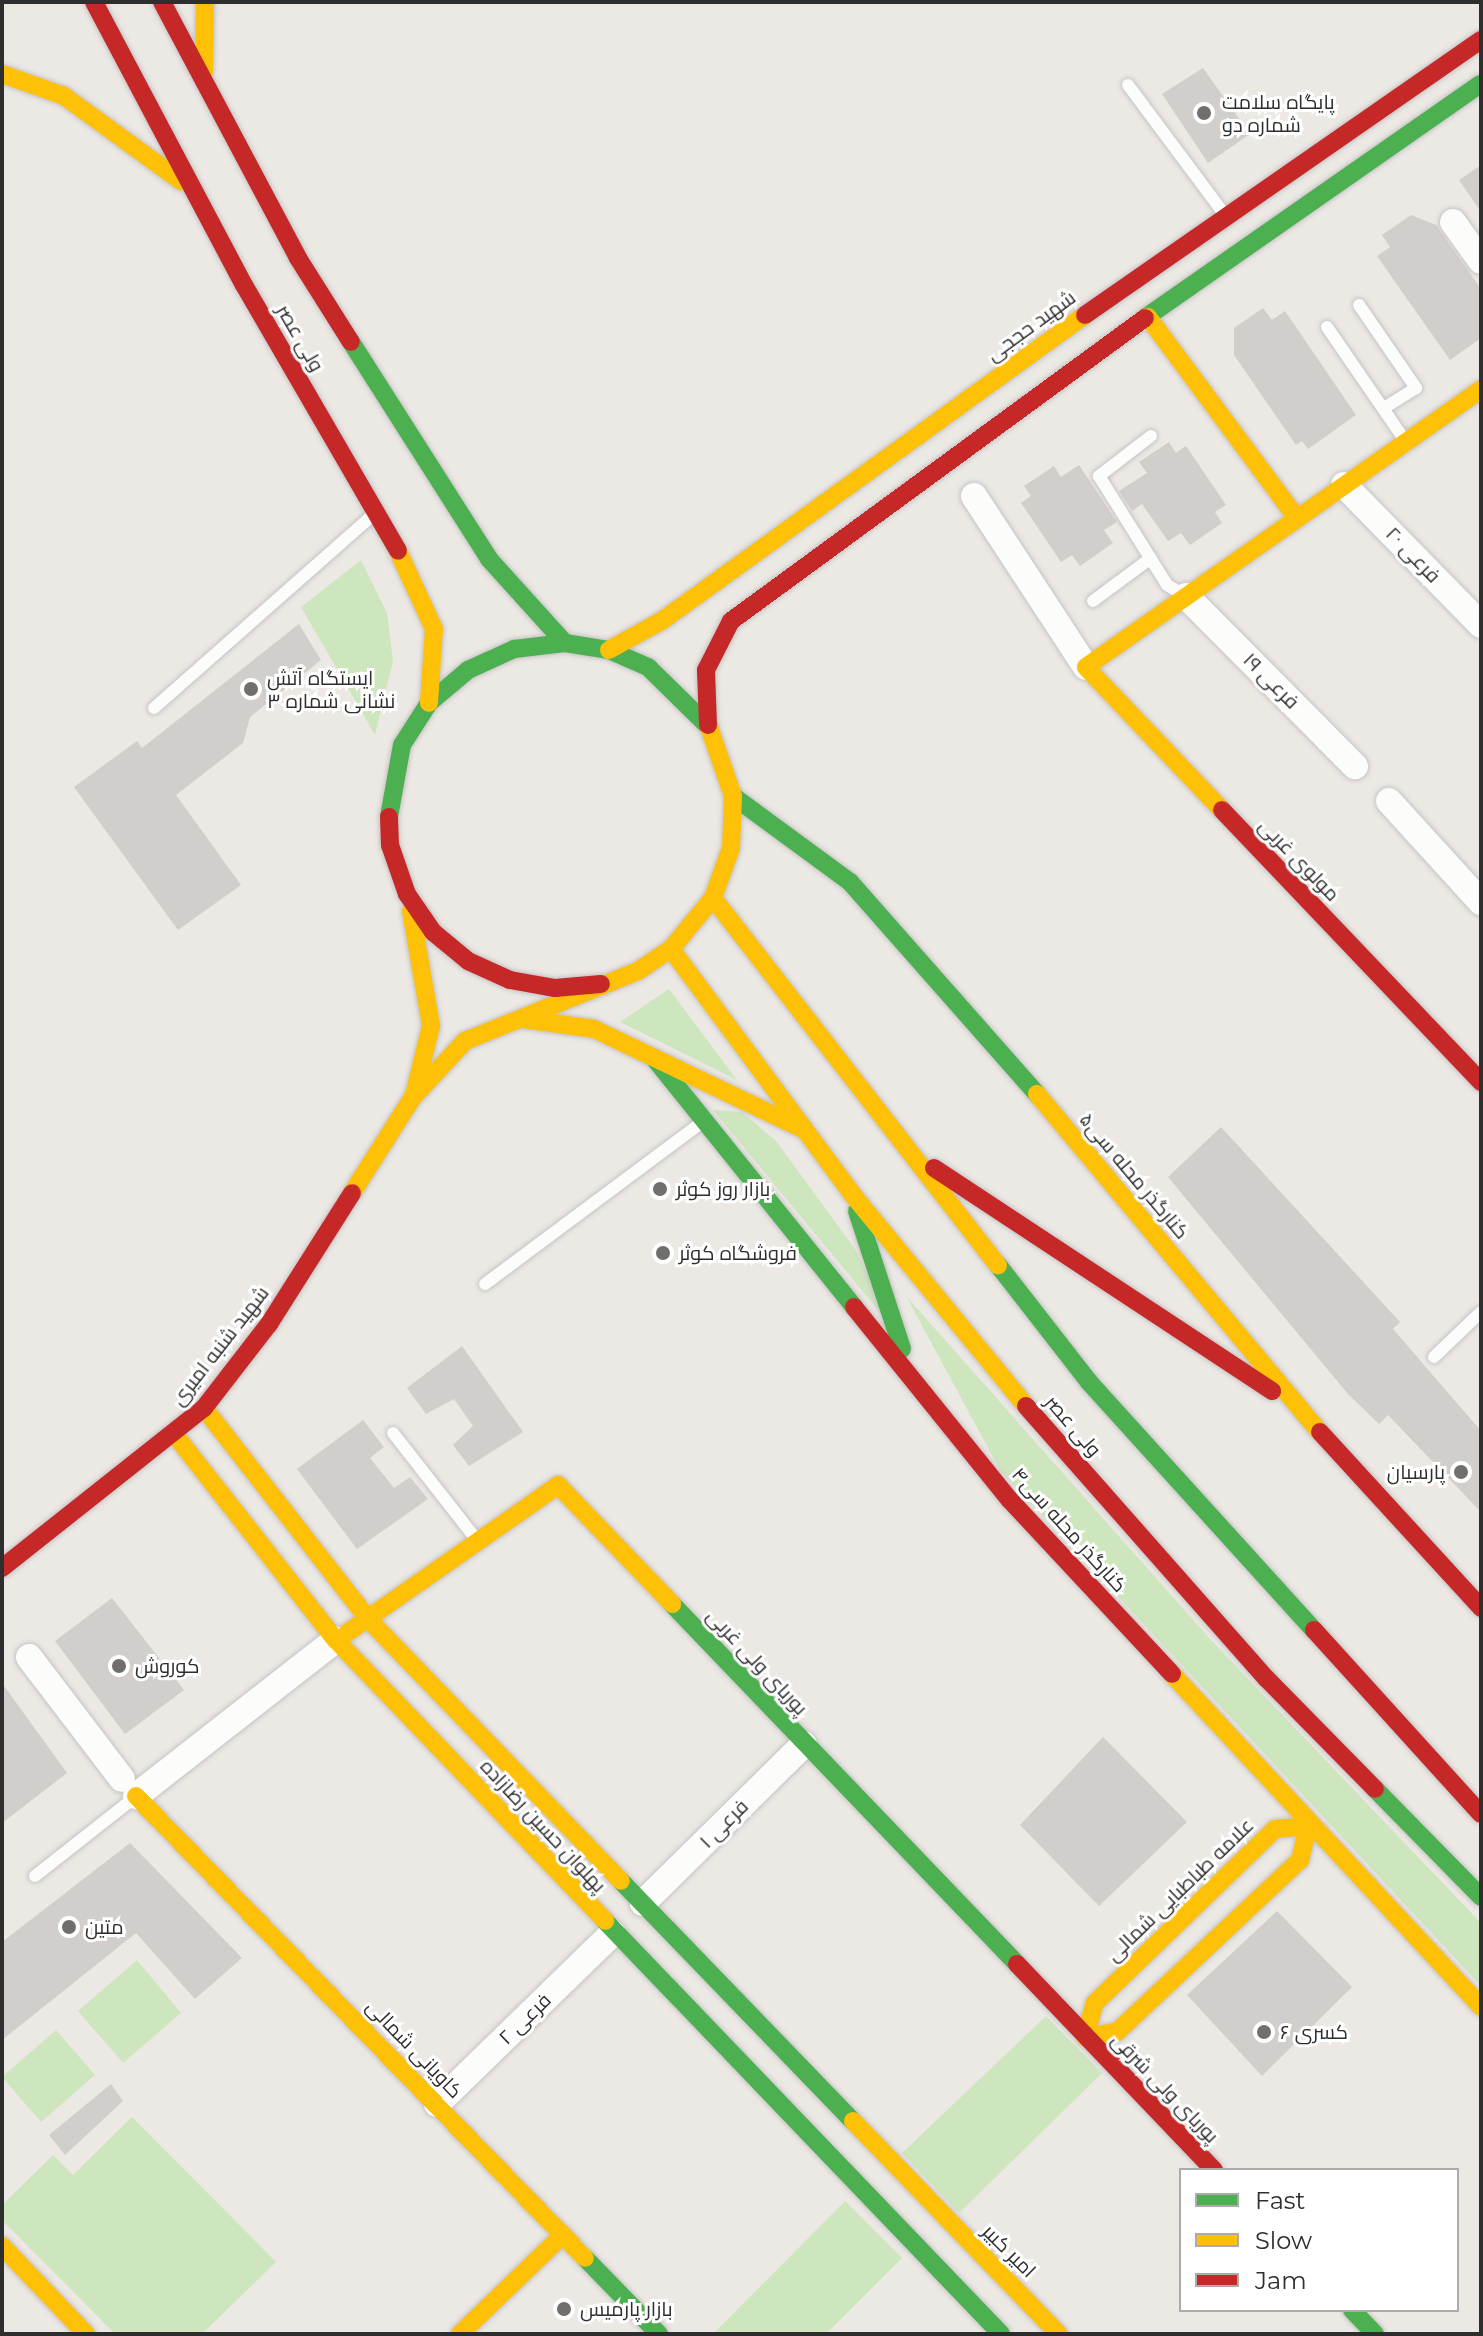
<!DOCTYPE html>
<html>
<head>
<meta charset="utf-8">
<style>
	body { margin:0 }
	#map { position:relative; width:1483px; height:2336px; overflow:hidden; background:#ece8e4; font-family:Montserrat,Cairo,sans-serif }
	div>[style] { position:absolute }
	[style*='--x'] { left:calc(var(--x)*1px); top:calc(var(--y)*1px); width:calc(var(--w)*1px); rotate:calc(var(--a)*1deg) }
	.green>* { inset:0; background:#cee6be }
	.building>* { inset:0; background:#d1cecb }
	.roads { filter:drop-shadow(0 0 2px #c5c4c5) drop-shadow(0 0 2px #c5c4c5) }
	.lane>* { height:12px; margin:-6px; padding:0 6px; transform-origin:6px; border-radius:6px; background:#fcfcfb }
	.street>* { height:26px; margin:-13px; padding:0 13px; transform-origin:13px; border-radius:13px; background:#fcfcfb }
	.fast>* { height:18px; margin:-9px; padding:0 9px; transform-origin:9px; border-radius:9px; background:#4caf50 }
	.slow>* { height:18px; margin:-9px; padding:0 9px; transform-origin:9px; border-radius:9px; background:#ffc107 }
	.jam>* { height:18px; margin:-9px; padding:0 9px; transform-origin:9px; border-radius:9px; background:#c62828 }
	.dots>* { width:22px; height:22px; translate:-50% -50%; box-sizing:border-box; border:4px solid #fff; border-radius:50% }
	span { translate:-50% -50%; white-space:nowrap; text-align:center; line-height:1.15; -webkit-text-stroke:6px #fff; paint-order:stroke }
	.poi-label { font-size:20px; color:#2e2e2e }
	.left { translate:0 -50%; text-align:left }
	.right { translate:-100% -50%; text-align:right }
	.street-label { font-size:20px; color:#2e2e2e }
	.frame { position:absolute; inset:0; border:4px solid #2e2e2e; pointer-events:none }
	.legend { position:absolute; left:1179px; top:2168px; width:280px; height:144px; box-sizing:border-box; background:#fff; border:2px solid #ababab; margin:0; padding:10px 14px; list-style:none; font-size:24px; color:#2e2e2e }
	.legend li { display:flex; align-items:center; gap:16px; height:40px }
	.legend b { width:40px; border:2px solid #ababab }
</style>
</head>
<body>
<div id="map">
	<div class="green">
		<i style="clip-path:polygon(361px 560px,387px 613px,393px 661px,375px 735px,301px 607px)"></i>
		<i style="clip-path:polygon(669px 989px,737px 1080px,620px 1022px)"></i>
		<i style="clip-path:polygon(713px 1110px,742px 1112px,776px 1141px,855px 1249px,897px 1333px)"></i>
		<i style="clip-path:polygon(906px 1296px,1211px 1640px,1481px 1923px,1481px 1986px,1000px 1470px)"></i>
		<i style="clip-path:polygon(137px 1960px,181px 2013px,123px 2063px,78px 2011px)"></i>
		<i style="clip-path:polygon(1046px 2016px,1102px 2073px,959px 2213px,902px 2153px)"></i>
		<i style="clip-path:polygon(56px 2030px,95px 2075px,41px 2122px,2px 2077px)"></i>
		<i style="clip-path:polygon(132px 2117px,276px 2262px,202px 2334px,115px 2334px,2px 2220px,2px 2205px,53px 2155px,73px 2175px)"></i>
		<i style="clip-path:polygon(845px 2201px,902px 2258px,826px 2334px,713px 2334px)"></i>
	</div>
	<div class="building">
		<i style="clip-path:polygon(1203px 68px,1250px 134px,1208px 163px,1162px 94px)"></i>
		<i style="clip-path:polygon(1481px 165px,1481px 212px,1459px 180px)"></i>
		<i style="clip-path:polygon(1411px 215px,1436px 225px,1481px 289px,1481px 338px,1450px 360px,1377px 256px,1390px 247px,1382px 235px)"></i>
		<i style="clip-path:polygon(1263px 308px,1272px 320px,1285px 311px,1356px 415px,1308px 449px,1302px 441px,1296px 445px,1234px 355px,1234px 328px)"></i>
		<i style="clip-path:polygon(1169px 442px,1176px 453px,1186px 446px,1226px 505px,1215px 512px,1222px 523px,1190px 545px,1181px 533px,1168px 541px,1142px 504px,1132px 511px,1119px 491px,1147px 473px,1139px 462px)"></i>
		<i style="clip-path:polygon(1079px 465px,1117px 522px,1104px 530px,1113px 543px,1080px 566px,1072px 555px,1061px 562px,1021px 503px,1031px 496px,1024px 486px,1054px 466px,1061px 477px)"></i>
		<i style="clip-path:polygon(299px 624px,321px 660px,250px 717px,243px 743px,176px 795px,241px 885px,178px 930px,74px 787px,137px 741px,142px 748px)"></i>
		<i style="clip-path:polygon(1221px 1127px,1400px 1322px,1393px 1329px,1481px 1431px,1481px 1512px,1388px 1415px,1379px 1424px,1348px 1394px,1168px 1177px)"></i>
		<i style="clip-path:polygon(462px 1346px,523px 1432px,469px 1466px,453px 1445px,473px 1426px,454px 1399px,426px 1414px,407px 1388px)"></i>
		<i style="clip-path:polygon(363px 1420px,384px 1447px,370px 1458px,394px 1488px,410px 1477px,428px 1499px,357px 1549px,297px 1469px)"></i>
		<i style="clip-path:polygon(112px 1598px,184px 1690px,125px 1734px,55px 1641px)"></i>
		<i style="clip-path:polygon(2px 1683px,67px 1773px,2px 1823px)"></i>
		<i style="clip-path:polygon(1103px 1737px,1187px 1822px,1099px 1906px,1020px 1825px)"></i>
		<i style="clip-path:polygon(130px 1843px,242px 1958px,195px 1999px,136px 1933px,2px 2040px,2px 1942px)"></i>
		<i style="clip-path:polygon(1277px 1911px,1352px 1987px,1262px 2076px,1187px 1995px)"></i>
		<i style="clip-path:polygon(111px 2084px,123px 2101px,65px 2155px,49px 2135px)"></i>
	</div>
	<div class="roads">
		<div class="lane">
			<i style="--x:1128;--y:85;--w:157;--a:53.3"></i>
			<i style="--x:1359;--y:305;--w:101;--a:55.5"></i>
			<i style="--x:1416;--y:388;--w:38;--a:148"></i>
			<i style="--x:1327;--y:327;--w:136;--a:55.5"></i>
			<i style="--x:1151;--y:436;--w:66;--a:142.4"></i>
			<i style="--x:1099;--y:476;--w:128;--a:58"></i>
			<i style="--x:1167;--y:585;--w:20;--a:30"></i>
			<i style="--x:1093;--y:601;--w:72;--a:-36.6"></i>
			<i style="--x:154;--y:708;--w:293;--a:-41.4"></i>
			<i style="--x:485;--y:1284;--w:269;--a:-36.7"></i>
			<i style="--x:1434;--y:1357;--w:65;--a:-43.8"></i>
			<i style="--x:393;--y:1433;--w:135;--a:51.9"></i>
			<i style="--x:35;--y:1876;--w:126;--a:-38.2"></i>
		</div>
		<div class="street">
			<i style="--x:1453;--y:222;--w:48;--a:54.3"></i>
			<i style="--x:1344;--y:485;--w:196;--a:45.6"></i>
			<i style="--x:974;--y:496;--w:204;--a:56.8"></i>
			<i style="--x:1186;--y:596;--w:240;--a:45.2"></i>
			<i style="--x:1389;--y:801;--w:137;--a:47.7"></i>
			<i style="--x:29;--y:1657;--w:153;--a:52.7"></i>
			<i style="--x:136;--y:1796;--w:254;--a:-38"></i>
			<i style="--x:643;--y:1903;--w:226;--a:-44.6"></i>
			<i style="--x:437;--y:2104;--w:245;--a:-44.2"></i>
		</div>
		<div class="fast">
			<i style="--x:1145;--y:318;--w:409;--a:-34.9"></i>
			<i style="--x:351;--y:342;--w:257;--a:57.5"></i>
			<i style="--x:489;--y:559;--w:113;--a:47.9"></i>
			<i style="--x:733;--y:796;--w:145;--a:36.3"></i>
			<i style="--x:850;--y:882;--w:283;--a:48.6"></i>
			<i style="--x:389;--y:817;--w:73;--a:-79.8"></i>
			<i style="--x:402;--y:745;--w:50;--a:-57.3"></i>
			<i style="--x:429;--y:703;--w:51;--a:-40.2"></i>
			<i style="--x:468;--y:670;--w:51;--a:-24.5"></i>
			<i style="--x:514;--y:649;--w:51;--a:-6.7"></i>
			<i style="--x:565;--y:643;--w:45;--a:9"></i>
			<i style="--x:609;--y:650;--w:43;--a:23.6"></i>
			<i style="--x:648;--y:667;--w:86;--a:44.5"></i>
			<i style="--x:654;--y:1058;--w:319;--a:51.2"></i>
			<i style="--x:857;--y:1211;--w:145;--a:71.9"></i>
			<i style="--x:998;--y:1265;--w:148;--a:52.1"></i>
			<i style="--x:1089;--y:1382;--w:335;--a:47.8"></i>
			<i style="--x:672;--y:1604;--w:499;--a:46.2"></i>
			<i style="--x:1375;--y:1789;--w:151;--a:45.5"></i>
			<i style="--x:621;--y:1881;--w:334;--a:46"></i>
			<i style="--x:605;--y:1921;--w:572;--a:46.2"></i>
			<i style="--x:585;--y:2258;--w:106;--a:45.8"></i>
			<i style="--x:1352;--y:2310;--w:33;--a:46"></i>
		</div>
		<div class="slow">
			<i style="--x:204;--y:72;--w:70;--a:-89.2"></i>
			<i style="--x:2;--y:74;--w:66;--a:19.5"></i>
			<i style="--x:64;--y:96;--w:145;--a:36"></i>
			<i style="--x:1148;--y:317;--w:250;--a:53.5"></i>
			<i style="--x:398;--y:551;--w:86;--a:65.2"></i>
			<i style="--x:434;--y:629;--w:74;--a:93.9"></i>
			<i style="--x:609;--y:650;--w:62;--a:-29.1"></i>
			<i style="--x:663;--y:620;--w:521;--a:-35.86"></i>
			<i style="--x:1222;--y:810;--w:197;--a:-133.6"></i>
			<i style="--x:1086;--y:667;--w:483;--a:-35.1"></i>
			<i style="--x:713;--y:898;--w:465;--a:52.2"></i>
			<i style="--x:411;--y:911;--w:117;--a:80.1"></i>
			<i style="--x:431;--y:1026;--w:71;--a:103.8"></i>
			<i style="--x:671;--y:949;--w:305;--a:53.5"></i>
			<i style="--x:852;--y:1194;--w:274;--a:50.6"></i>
			<i style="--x:523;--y:1019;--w:72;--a:8"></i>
			<i style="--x:594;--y:1029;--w:229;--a:25.6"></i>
			<i style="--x:1037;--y:1094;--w:441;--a:50.1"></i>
			<i style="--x:352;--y:1193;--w:114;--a:-57.6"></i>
			<i style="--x:413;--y:1097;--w:76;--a:-47.1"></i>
			<i style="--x:465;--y:1041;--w:187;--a:-22"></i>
			<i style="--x:638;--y:971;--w:40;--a:-34"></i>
			<i style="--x:671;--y:949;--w:66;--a:-50.5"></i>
			<i style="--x:713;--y:898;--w:53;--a:-70.2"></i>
			<i style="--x:731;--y:848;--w:52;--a:-87.8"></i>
			<i style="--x:733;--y:796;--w:73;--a:-109.2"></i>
			<i style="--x:204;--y:1408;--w:267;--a:52.1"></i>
			<i style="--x:368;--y:1619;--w:364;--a:46"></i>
			<i style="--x:175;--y:1435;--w:261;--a:51.9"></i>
			<i style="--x:336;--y:1640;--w:389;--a:46.2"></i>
			<i style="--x:347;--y:1633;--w:258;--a:-35"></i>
			<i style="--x:558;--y:1485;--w:165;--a:46.2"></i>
			<i style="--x:1172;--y:1674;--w:454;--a:47.1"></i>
			<i style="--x:136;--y:1796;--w:644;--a:45.82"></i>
			<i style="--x:1308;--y:1826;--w:35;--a:103"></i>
			<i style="--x:1300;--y:1860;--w:251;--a:136.8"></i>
			<i style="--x:1117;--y:2032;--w:32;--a:171"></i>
			<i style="--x:1085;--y:2037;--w:35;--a:-74"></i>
			<i style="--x:1095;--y:2003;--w:250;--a:-44"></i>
			<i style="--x:1275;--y:1829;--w:33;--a:-5"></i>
			<i style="--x:853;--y:2121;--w:296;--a:46"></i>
			<i style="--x:2;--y:2246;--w:122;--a:46.3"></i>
			<i style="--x:460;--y:2334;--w:143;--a:-43.9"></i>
		</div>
		<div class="jam">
			<i style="--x:94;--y:2;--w:320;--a:62.1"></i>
			<i style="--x:244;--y:285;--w:307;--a:59.9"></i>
			<i style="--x:162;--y:2;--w:290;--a:62"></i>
			<i style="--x:298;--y:258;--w:99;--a:57.8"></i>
			<i style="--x:1085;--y:315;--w:482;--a:-34.8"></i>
			<i style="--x:708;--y:725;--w:55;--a:-92.1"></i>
			<i style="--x:706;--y:670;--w:55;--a:-63"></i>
			<i style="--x:731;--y:621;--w:513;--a:-36.2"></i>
			<i style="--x:1222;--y:810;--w:376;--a:46.4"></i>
			<i style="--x:389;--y:817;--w:28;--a:88"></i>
			<i style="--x:390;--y:845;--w:52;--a:70.9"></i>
			<i style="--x:407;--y:894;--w:46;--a:55.6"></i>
			<i style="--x:433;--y:932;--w:45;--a:39.6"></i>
			<i style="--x:468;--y:961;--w:46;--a:24.3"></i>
			<i style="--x:510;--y:980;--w:46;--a:10.1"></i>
			<i style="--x:555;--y:988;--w:46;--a:-5"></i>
			<i style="--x:934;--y:1168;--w:405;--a:33.4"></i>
			<i style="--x:854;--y:1307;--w:247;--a:51.1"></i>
			<i style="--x:1009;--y:1499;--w:239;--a:47"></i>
			<i style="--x:1026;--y:1406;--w:364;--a:48.6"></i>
			<i style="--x:1267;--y:1679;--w:154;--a:45.5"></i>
			<i style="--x:1320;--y:1432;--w:239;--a:47.5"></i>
			<i style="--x:2;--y:1568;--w:258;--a:-38.4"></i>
			<i style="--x:204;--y:1408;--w:106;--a:-52.3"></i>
			<i style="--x:269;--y:1324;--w:155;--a:-57.6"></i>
			<i style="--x:1314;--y:1630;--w:248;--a:47.8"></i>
			<i style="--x:1017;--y:1964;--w:285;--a:46.3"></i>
		</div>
	</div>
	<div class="dots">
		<i style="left:1204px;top:113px;background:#706f6e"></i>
		<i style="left:251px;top:689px;background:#706f6e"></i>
		<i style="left:660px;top:1189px;background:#706f6e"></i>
		<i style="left:663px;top:1253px;background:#706f6e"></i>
		<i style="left:1461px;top:1472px;background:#706f6e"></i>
		<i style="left:119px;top:1666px;background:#706f6e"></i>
		<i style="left:69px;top:1927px;background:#706f6e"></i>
		<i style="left:1264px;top:2032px;background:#706f6e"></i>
		<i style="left:564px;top:2309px;background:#706f6e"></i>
	</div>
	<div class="poi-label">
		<span class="left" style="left:1222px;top:114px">پایگاه سلامت<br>شماره دو</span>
		<span class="left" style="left:267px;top:690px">ایستگاه آتش<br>نشانی شماره ۳</span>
		<span class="left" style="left:676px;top:1189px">بازار روز کوثر</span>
		<span class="left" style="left:679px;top:1253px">فروشگاه کوثر</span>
		<span class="right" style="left:1445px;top:1472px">پارسیان</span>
		<span class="left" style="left:135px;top:1666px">کوروش</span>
		<span class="left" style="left:85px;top:1927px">متین</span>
		<span class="left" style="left:1280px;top:2032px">کسری ۶</span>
		<span class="left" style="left:580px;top:2309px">بازار پارمیس</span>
	</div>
	<div class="street-label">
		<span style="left:1031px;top:326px;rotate:-36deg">شهید حججی</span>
		<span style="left:300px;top:338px;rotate:60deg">ولی عصر</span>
		<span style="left:1413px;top:555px;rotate:46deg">فرعی ۲۰</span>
		<span style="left:1271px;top:681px;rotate:45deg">فرعی ۱۹</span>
		<span style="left:1299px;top:860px;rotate:46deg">مولوی غربی</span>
		<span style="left:1134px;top:1176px;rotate:50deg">کنارگذر محله سی۵</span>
		<span style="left:220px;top:1346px;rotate:-52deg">شهید شنبه امیری</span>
		<span style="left:1073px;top:1426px;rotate:49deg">ولی عصر</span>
		<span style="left:1069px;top:1530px;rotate:48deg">کنارگذر محله سی۴</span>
		<span style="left:757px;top:1662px;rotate:47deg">پوریای ولی غربی</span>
		<span style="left:724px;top:1824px;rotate:-45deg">فرعی ۱</span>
		<span style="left:543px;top:1826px;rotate:47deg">پهلوان حسین رضازاده</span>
		<span style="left:1180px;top:1890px;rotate:-44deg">علامه طباطبایی شمالی</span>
		<span style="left:525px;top:2019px;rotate:-44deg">فرعی ۲</span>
		<span style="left:414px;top:2049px;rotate:46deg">کاویانی شمالی</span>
		<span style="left:1165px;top:2088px;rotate:46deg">پوریای ولی شرقی</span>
		<span style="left:1009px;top:2251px;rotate:45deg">امیر کبیر</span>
	</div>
	<div class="frame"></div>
	<ul class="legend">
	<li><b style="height:10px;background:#4caf50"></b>Fast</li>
	<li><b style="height:10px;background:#ffc107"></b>Slow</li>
	<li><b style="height:10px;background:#c62828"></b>Jam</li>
	</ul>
</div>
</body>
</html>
